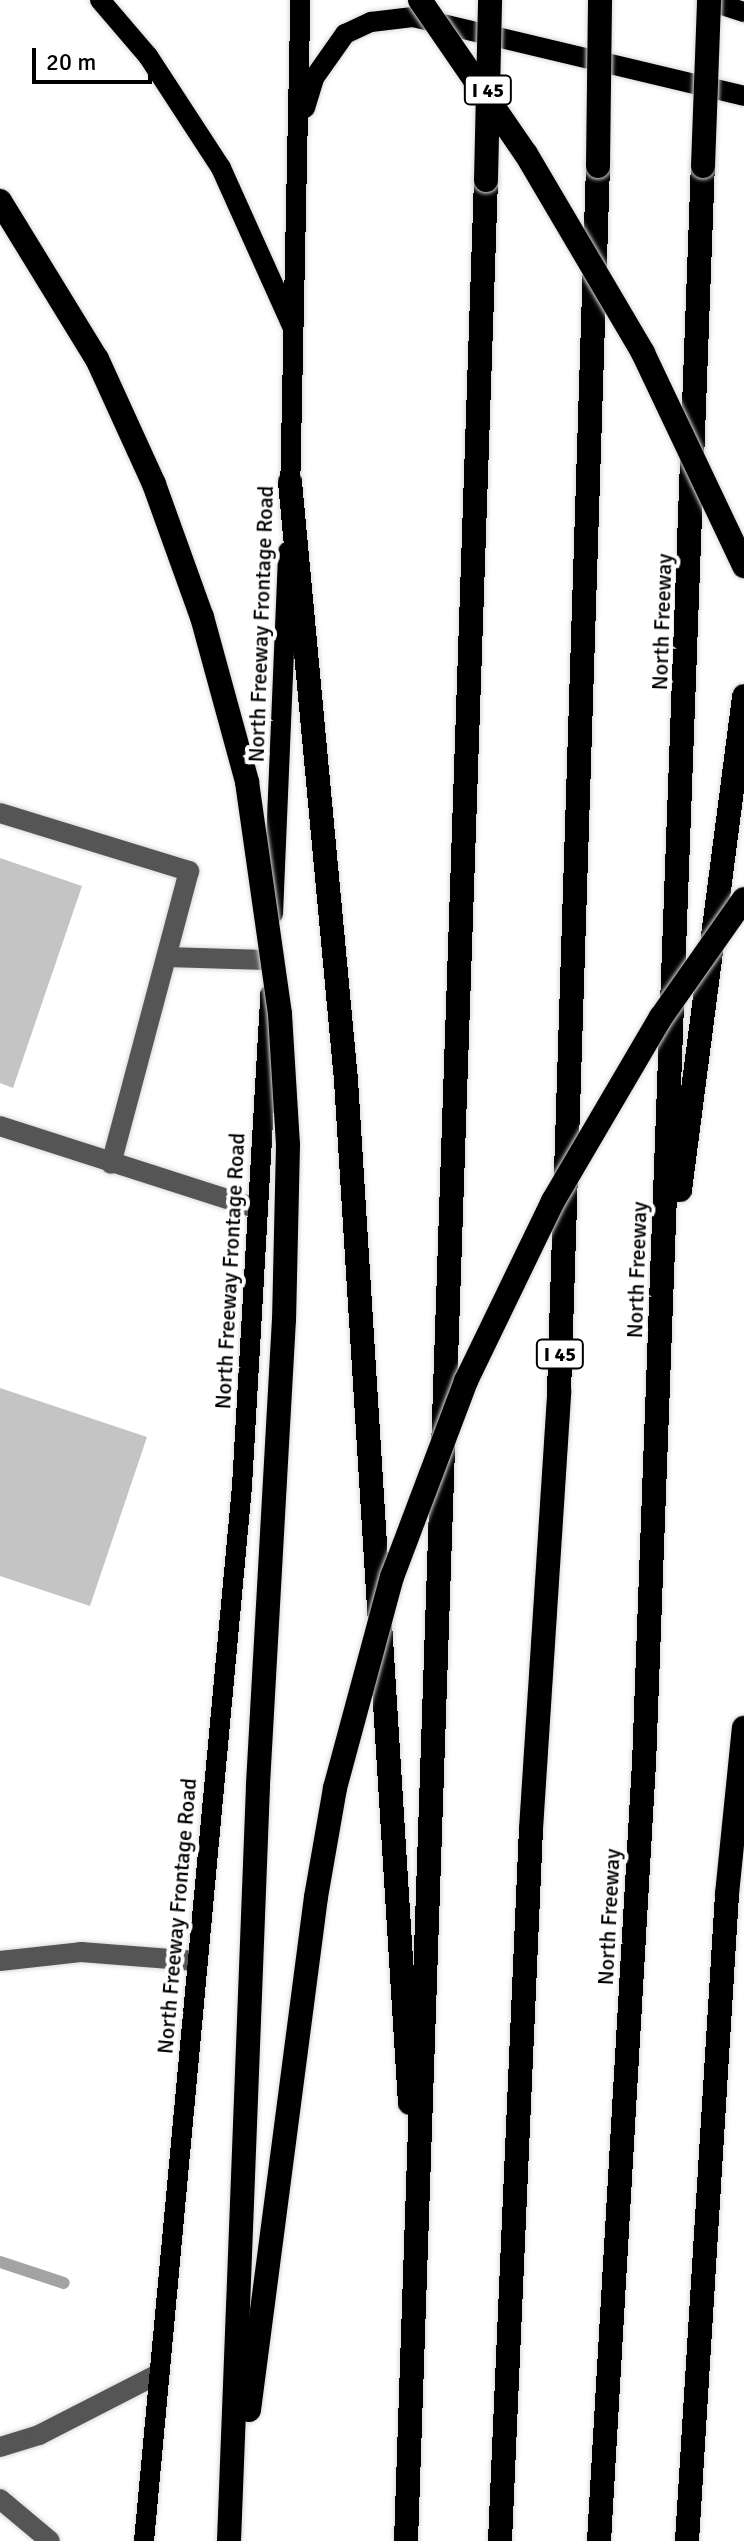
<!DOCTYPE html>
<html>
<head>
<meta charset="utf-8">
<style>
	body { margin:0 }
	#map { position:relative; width:744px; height:2541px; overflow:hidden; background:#fff; font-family:Signika,sans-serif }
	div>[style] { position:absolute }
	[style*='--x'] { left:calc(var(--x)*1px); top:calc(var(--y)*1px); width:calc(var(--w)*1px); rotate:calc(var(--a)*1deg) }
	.stream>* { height:12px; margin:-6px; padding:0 6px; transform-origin:6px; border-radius:6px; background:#a3a3a3 }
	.building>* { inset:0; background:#c4c4c4 }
	.roads { filter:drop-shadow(0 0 2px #dbdbdb) drop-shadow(0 0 2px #dbdbdb) }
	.minor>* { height:20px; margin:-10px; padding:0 10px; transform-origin:10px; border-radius:10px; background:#555 }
	.major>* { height:20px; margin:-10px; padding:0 10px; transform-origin:10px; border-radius:10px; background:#000 }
	.highway>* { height:24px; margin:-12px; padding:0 12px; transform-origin:12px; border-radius:12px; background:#000 }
	.bridges { filter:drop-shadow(0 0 2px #dbdbdb) drop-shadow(0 0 2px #dbdbdb) }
	.highway-bridge>* { height:24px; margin:-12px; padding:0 12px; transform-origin:12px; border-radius:12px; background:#000 }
	span { translate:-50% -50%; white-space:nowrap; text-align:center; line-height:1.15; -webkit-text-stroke:8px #fff; paint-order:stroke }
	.shield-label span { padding:2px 6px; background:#fff; border:2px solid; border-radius:6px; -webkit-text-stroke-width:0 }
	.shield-label { font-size:20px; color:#000; font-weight:700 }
	.street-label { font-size:22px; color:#000 }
	.scale { position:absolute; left:32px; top:48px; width:120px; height:36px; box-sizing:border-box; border:4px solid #000; border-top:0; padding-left:10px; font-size:24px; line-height:28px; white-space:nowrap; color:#000; -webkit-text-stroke:6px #fff; paint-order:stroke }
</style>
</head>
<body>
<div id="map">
	<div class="stream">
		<i style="--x:0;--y:2262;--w:67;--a:18.2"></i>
	</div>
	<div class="building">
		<i style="clip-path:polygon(0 858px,82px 886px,13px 1088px,0 1083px)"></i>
		<i style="clip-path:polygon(0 1388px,147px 1437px,90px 1606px,0 1576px)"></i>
	</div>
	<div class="roads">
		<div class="minor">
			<i style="--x:0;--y:813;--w:198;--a:17.1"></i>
			<i style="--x:189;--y:871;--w:303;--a:104.9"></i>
			<i style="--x:168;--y:957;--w:104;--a:1.7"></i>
			<i style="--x:0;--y:1126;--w:271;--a:17.8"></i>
			<i style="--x:0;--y:1961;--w:81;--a:-6.3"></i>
			<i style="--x:81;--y:1952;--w:115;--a:4.5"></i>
			<i style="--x:0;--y:2447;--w:41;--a:-17.1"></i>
			<i style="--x:39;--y:2435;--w:134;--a:-27.1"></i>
			<i style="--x:0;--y:2499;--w:65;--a:40"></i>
		</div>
		<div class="major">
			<i style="--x:100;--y:0;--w:74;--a:49.4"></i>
			<i style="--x:148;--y:56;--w:134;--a:56.9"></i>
			<i style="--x:221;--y:168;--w:173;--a:65.8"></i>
			<i style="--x:707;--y:0;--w:39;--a:18"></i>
			<i style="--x:305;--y:108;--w:31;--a:-73"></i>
			<i style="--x:314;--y:78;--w:54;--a:-54.8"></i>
			<i style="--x:345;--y:34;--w:29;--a:-25"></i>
			<i style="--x:371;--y:22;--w:42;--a:-6.8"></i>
			<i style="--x:413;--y:17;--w:340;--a:13.4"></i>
			<i style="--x:290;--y:495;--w:495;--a:-88.8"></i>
			<i style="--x:273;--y:914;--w:363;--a:-87.6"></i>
			<i style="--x:144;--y:2541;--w:1060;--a:-84.69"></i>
			<i style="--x:242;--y:1486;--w:493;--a:-86.7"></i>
		</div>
		<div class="highway">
			<i style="--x:290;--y:482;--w:601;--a:84.65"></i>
			<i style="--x:346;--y:1080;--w:1025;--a:86.42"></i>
			<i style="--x:680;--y:1190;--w:498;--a:-82.6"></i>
			<i style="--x:406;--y:2541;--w:2362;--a:-88.06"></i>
			<i style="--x:500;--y:2541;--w:713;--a:-87.51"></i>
			<i style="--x:531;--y:1829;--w:437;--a:-86.3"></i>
			<i style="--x:559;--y:1393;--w:1228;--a:-88.18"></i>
			<i style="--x:599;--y:2541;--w:778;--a:-86.69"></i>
			<i style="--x:644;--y:1764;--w:1599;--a:-87.89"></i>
			<i style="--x:687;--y:2541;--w:648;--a:-86.46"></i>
			<i style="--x:727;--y:1894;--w:167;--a:-84.2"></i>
		</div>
	</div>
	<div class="bridges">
		<div class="highway-bridge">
			<i style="--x:420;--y:0;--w:187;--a:55.5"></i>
			<i style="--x:526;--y:154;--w:231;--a:59.5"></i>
			<i style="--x:643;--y:353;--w:236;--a:64.6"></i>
			<i style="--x:598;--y:166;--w:166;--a:-89.3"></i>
			<i style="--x:703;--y:166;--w:166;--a:-87.9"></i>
			<i style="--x:486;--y:180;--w:180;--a:-88.7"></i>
			<i style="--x:0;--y:201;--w:185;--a:58.5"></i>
			<i style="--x:97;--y:359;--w:137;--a:65.5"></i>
			<i style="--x:154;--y:484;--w:141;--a:70.2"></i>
			<i style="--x:202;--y:617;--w:171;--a:74.7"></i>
			<i style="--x:247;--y:782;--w:234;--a:81.9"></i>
			<i style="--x:280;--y:1014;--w:131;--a:86.5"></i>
			<i style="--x:288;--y:1145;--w:174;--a:91.3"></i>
			<i style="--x:284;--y:1319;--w:468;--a:93.2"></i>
			<i style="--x:258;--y:1786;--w:756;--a:92.2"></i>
			<i style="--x:249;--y:2410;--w:517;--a:-82.56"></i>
			<i style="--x:316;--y:1897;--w:111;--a:-80.1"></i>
			<i style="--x:335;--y:1788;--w:219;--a:-74.9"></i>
			<i style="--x:392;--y:1577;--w:210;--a:-69.3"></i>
			<i style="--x:466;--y:1381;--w:200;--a:-64.2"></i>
			<i style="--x:553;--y:1201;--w:213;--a:-59.6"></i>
			<i style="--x:661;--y:1017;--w:144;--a:-54.9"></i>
		</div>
	</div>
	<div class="shield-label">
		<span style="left:488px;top:90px">I 45</span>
		<span style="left:560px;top:1354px">I 45</span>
	</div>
	<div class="street-label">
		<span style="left:662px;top:622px;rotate:-88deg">North Freeway</span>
		<span style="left:261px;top:624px;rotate:-88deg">North Freeway Frontage Road</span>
		<span style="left:637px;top:1270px;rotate:-88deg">North Freeway</span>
		<span style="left:230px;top:1271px;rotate:-87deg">North Freeway Frontage Road</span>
		<span style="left:177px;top:1916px;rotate:-85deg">North Freeway Frontage Road</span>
		<span style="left:609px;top:1917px;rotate:-87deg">North Freeway</span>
	</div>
	<div class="scale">20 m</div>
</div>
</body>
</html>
